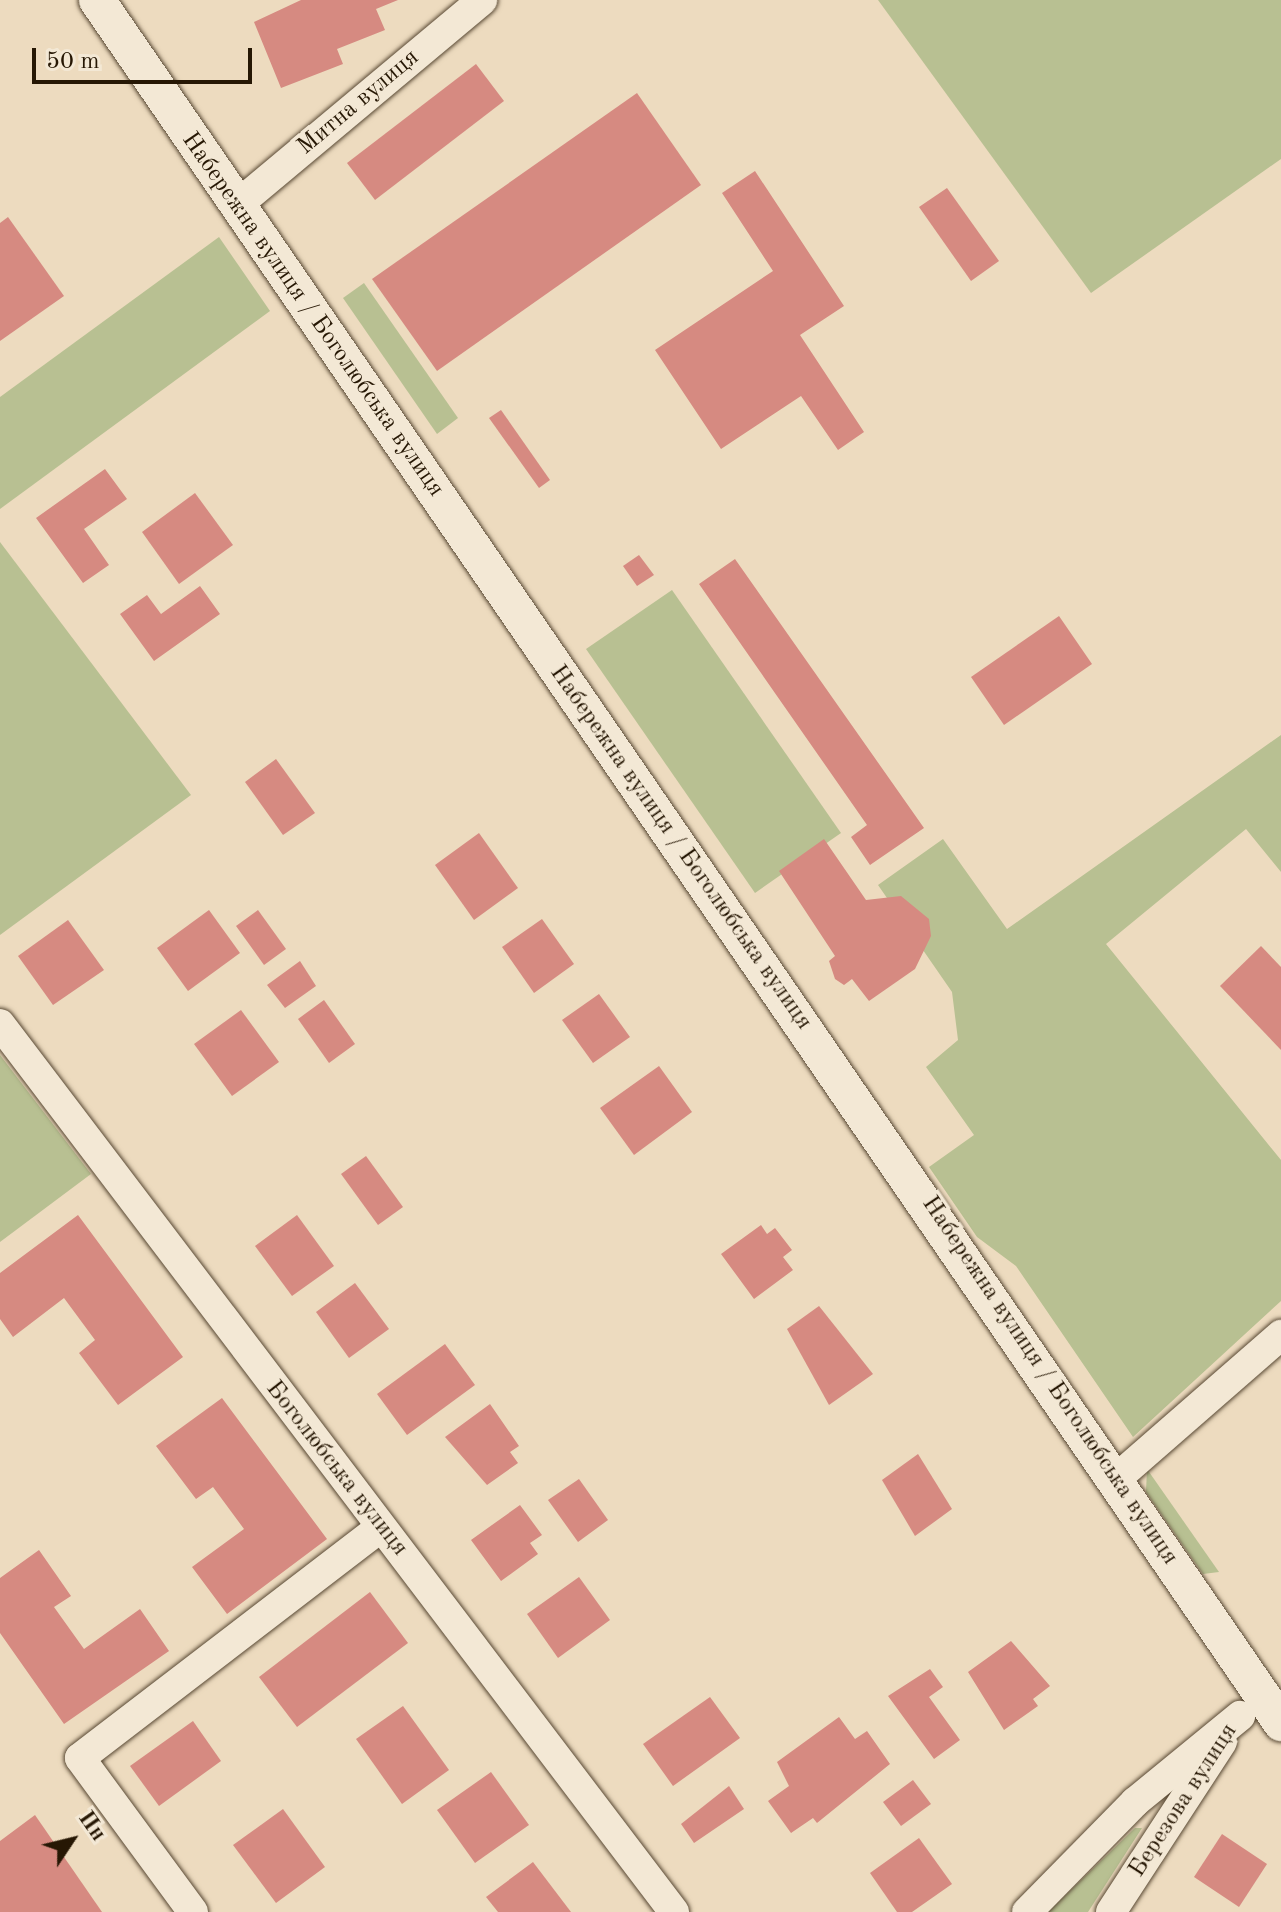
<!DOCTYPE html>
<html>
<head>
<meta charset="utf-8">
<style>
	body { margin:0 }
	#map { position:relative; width:1281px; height:1912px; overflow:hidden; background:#eddbbf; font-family:"Old Standard TT",serif }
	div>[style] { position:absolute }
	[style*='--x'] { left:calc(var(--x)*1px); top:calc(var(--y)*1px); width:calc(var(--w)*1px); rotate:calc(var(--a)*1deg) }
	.green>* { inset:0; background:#b8c092 }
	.building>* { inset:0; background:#d68a81 }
	.roads { filter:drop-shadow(0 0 2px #584833) drop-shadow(0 0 2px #584833) }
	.minor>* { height:30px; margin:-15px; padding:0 15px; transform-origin:15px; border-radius:15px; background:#f3e8d5 }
	.tertiary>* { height:36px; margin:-18px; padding:0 18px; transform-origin:18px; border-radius:18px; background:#f3e8d5 }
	span { translate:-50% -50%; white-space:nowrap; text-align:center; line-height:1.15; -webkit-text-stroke:7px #f3e8d5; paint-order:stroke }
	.street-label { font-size:24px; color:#261704 }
	.north { position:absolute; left:32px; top:1800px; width:80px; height:80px; -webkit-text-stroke:6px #f3e8d5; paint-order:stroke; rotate:55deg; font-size:22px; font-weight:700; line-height:32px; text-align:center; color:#261704 }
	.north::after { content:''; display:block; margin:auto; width:28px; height:36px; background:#261704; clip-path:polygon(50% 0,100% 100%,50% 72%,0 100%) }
	.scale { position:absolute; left:32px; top:48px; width:220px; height:36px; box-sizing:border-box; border:4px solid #261704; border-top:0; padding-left:10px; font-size:24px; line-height:28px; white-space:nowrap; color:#261704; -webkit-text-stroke:6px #f3e8d5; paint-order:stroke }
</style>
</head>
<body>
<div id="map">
	<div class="green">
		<i style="clip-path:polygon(878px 0,1281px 0,1281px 159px,1091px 293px)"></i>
		<i style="clip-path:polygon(219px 237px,270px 311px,0 509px,0 397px)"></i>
		<i style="clip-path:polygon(364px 283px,458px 418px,437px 434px,343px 298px)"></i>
		<i style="clip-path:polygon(0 542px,191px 795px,0 935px)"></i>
		<i style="clip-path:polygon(672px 590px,841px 833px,755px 893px,586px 649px)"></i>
		<i style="clip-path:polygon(1281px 735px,1281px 872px,1246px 829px,1106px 944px,1281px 1160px,1281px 1301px,1133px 1437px,1016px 1266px,977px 1237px,929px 1167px,974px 1135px,926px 1067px,958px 1040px,952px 992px,878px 885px,943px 839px,1007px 929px)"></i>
		<i style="clip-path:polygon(0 1055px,91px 1174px,0 1242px)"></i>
		<i style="clip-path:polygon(1147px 1469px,1219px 1572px,1203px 1574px,1146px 1492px)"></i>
		<i style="clip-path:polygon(1135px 1828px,1142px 1828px,1088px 1912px,1048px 1912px)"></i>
	</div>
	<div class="building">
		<i style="clip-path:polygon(301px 0,398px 0,376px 9px,385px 30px,337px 49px,343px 64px,281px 88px,254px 22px)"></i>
		<i style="clip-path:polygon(476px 64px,504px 101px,375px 200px,347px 163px)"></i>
		<i style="clip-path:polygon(637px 93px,701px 185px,437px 371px,372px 279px)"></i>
		<i style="clip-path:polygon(755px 171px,844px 306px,800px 335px,864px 432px,838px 450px,801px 396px,721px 449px,655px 350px,773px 271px,722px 193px)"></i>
		<i style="clip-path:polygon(947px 188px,999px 261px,971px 281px,919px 207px)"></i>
		<i style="clip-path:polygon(8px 217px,64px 296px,0 341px,0 223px)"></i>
		<i style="clip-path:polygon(501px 410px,550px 480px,539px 488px,489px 418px)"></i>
		<i style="clip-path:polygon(105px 469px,127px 499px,84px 529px,109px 565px,83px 583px,36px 518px)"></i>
		<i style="clip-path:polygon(195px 493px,233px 545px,179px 584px,142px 532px)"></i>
		<i style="clip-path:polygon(639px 555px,654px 575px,637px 586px,623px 566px)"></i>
		<i style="clip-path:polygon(735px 559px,924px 828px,870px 865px,851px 837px,867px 825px,699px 584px)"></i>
		<i style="clip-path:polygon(200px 586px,220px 614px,154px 661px,120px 614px,147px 595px,161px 614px)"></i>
		<i style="clip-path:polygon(1059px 616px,1092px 664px,1004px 725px,971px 677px)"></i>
		<i style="clip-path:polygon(276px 759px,315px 813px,283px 835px,245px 782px)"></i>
		<i style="clip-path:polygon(479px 833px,518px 888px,474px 920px,435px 865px)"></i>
		<i style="clip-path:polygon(824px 839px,866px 900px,901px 896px,929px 919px,931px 936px,915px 969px,869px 1001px,852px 979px,844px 985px,835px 979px,829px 961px,835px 956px,779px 871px)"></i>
		<i style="clip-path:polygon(209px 910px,240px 953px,188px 991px,157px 948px)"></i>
		<i style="clip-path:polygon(258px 910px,286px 949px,264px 965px,236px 926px)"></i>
		<i style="clip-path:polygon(542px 919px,574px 964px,534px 993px,502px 947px)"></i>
		<i style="clip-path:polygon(68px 920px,104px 970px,53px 1005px,18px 956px)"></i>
		<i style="clip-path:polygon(1261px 946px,1281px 967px,1281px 1050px,1220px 986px)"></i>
		<i style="clip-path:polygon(300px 961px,316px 986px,285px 1008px,267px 985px)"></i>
		<i style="clip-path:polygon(599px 994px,630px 1037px,593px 1063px,562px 1020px)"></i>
		<i style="clip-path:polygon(324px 1000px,355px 1044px,329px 1063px,298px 1019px)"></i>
		<i style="clip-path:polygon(241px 1010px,279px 1062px,232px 1096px,194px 1044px)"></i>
		<i style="clip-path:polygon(659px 1066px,692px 1112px,634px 1155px,600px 1108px)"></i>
		<i style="clip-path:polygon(366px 1156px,403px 1207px,378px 1225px,341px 1174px)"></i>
		<i style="clip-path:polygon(78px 1215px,183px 1357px,118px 1405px,79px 1353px,95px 1340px,64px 1298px,13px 1337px,0 1319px,0 1273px)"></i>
		<i style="clip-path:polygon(297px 1215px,334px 1266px,292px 1296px,255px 1246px)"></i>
		<i style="clip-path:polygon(761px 1225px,767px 1234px,775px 1228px,792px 1250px,783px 1257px,793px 1270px,754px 1299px,721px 1254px)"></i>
		<i style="clip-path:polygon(355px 1283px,389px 1329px,349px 1358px,316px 1312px)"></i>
		<i style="clip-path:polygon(819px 1306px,873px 1374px,829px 1405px,787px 1329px)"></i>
		<i style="clip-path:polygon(445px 1344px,475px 1385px,407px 1435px,377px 1394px)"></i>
		<i style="clip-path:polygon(222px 1398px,327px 1539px,227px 1614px,192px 1567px,244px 1529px,213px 1487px,196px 1499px,156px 1446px)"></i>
		<i style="clip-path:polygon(490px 1404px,519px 1446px,510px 1452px,518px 1463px,487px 1485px,445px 1437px)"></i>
		<i style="clip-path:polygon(918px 1454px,952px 1509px,915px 1536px,882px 1480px)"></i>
		<i style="clip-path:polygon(579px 1479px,608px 1520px,578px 1542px,548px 1500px)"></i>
		<i style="clip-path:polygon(520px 1505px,542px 1535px,530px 1543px,538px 1554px,501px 1581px,471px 1540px)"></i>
		<i style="clip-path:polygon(39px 1550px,71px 1596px,54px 1607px,84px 1649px,140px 1609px,169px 1651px,64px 1724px,0 1633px,0 1578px)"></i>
		<i style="clip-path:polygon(579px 1577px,610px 1620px,558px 1658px,527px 1614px)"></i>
		<i style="clip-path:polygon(370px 1592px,408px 1643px,297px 1727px,259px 1677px)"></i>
		<i style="clip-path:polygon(1011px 1641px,1050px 1686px,1033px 1699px,1038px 1706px,1004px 1730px,968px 1672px)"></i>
		<i style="clip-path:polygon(930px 1669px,943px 1687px,929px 1697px,960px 1740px,934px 1759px,888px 1696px)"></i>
		<i style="clip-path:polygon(710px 1697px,740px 1738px,673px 1786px,643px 1744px)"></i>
		<i style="clip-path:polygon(403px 1706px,449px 1770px,402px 1804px,356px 1739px)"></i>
		<i style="clip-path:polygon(839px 1717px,855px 1739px,867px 1731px,890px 1764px,817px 1823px,813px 1818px,791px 1833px,768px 1801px,789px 1786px,777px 1762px)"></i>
		<i style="clip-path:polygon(193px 1721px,221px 1761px,159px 1806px,130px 1766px)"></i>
		<i style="clip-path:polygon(491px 1772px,529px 1825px,475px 1863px,437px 1810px)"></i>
		<i style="clip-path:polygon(913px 1780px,931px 1804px,901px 1826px,883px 1802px)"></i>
		<i style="clip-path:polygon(729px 1786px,744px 1809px,694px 1843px,681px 1824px)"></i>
		<i style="clip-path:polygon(283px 1809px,325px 1867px,276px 1903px,233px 1845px)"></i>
		<i style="clip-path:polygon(35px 1815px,102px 1912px,0 1912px,0 1841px)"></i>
		<i style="clip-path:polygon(1222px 1834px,1267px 1864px,1239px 1907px,1194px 1877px)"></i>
		<i style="clip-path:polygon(919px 1838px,952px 1884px,912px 1912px,897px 1912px,870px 1873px)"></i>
		<i style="clip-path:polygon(533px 1862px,571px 1912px,498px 1912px,486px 1897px)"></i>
	</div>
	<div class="roads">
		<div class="minor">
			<i style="--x:236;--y:206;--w:321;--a:-39.9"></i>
			<i style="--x:0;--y:1024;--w:1115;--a:52.8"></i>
			<i style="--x:1117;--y:1478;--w:218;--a:-41.1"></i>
			<i style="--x:193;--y:1912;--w:191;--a:-126.3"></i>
			<i style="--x:80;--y:1758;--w:379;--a:-37.5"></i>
			<i style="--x:1027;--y:1912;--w:154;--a:-45.5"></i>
			<i style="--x:1135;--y:1802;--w:136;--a:-39.3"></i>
			<i style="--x:1111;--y:1912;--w:203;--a:-56.9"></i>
		</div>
		<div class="tertiary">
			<i style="--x:97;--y:0;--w:2091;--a:55.5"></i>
		</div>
	</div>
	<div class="street-label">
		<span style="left:359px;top:103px;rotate:-40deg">Митна вулиця</span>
		<span style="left:312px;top:315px;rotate:55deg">Набережна вулиця / Боголюбська вулиця</span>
		<span style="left:680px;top:848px;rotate:55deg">Набережна вулиця / Боголюбська вулиця</span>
		<span style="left:1049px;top:1381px;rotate:56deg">Набережна вулиця / Боголюбська вулиця</span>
		<span style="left:336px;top:1469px;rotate:52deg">Боголюбська вулиця</span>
		<span style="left:1184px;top:1801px;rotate:-57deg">Березова вулиця</span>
	</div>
	<div class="north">Пн</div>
	<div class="scale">50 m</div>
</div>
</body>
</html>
